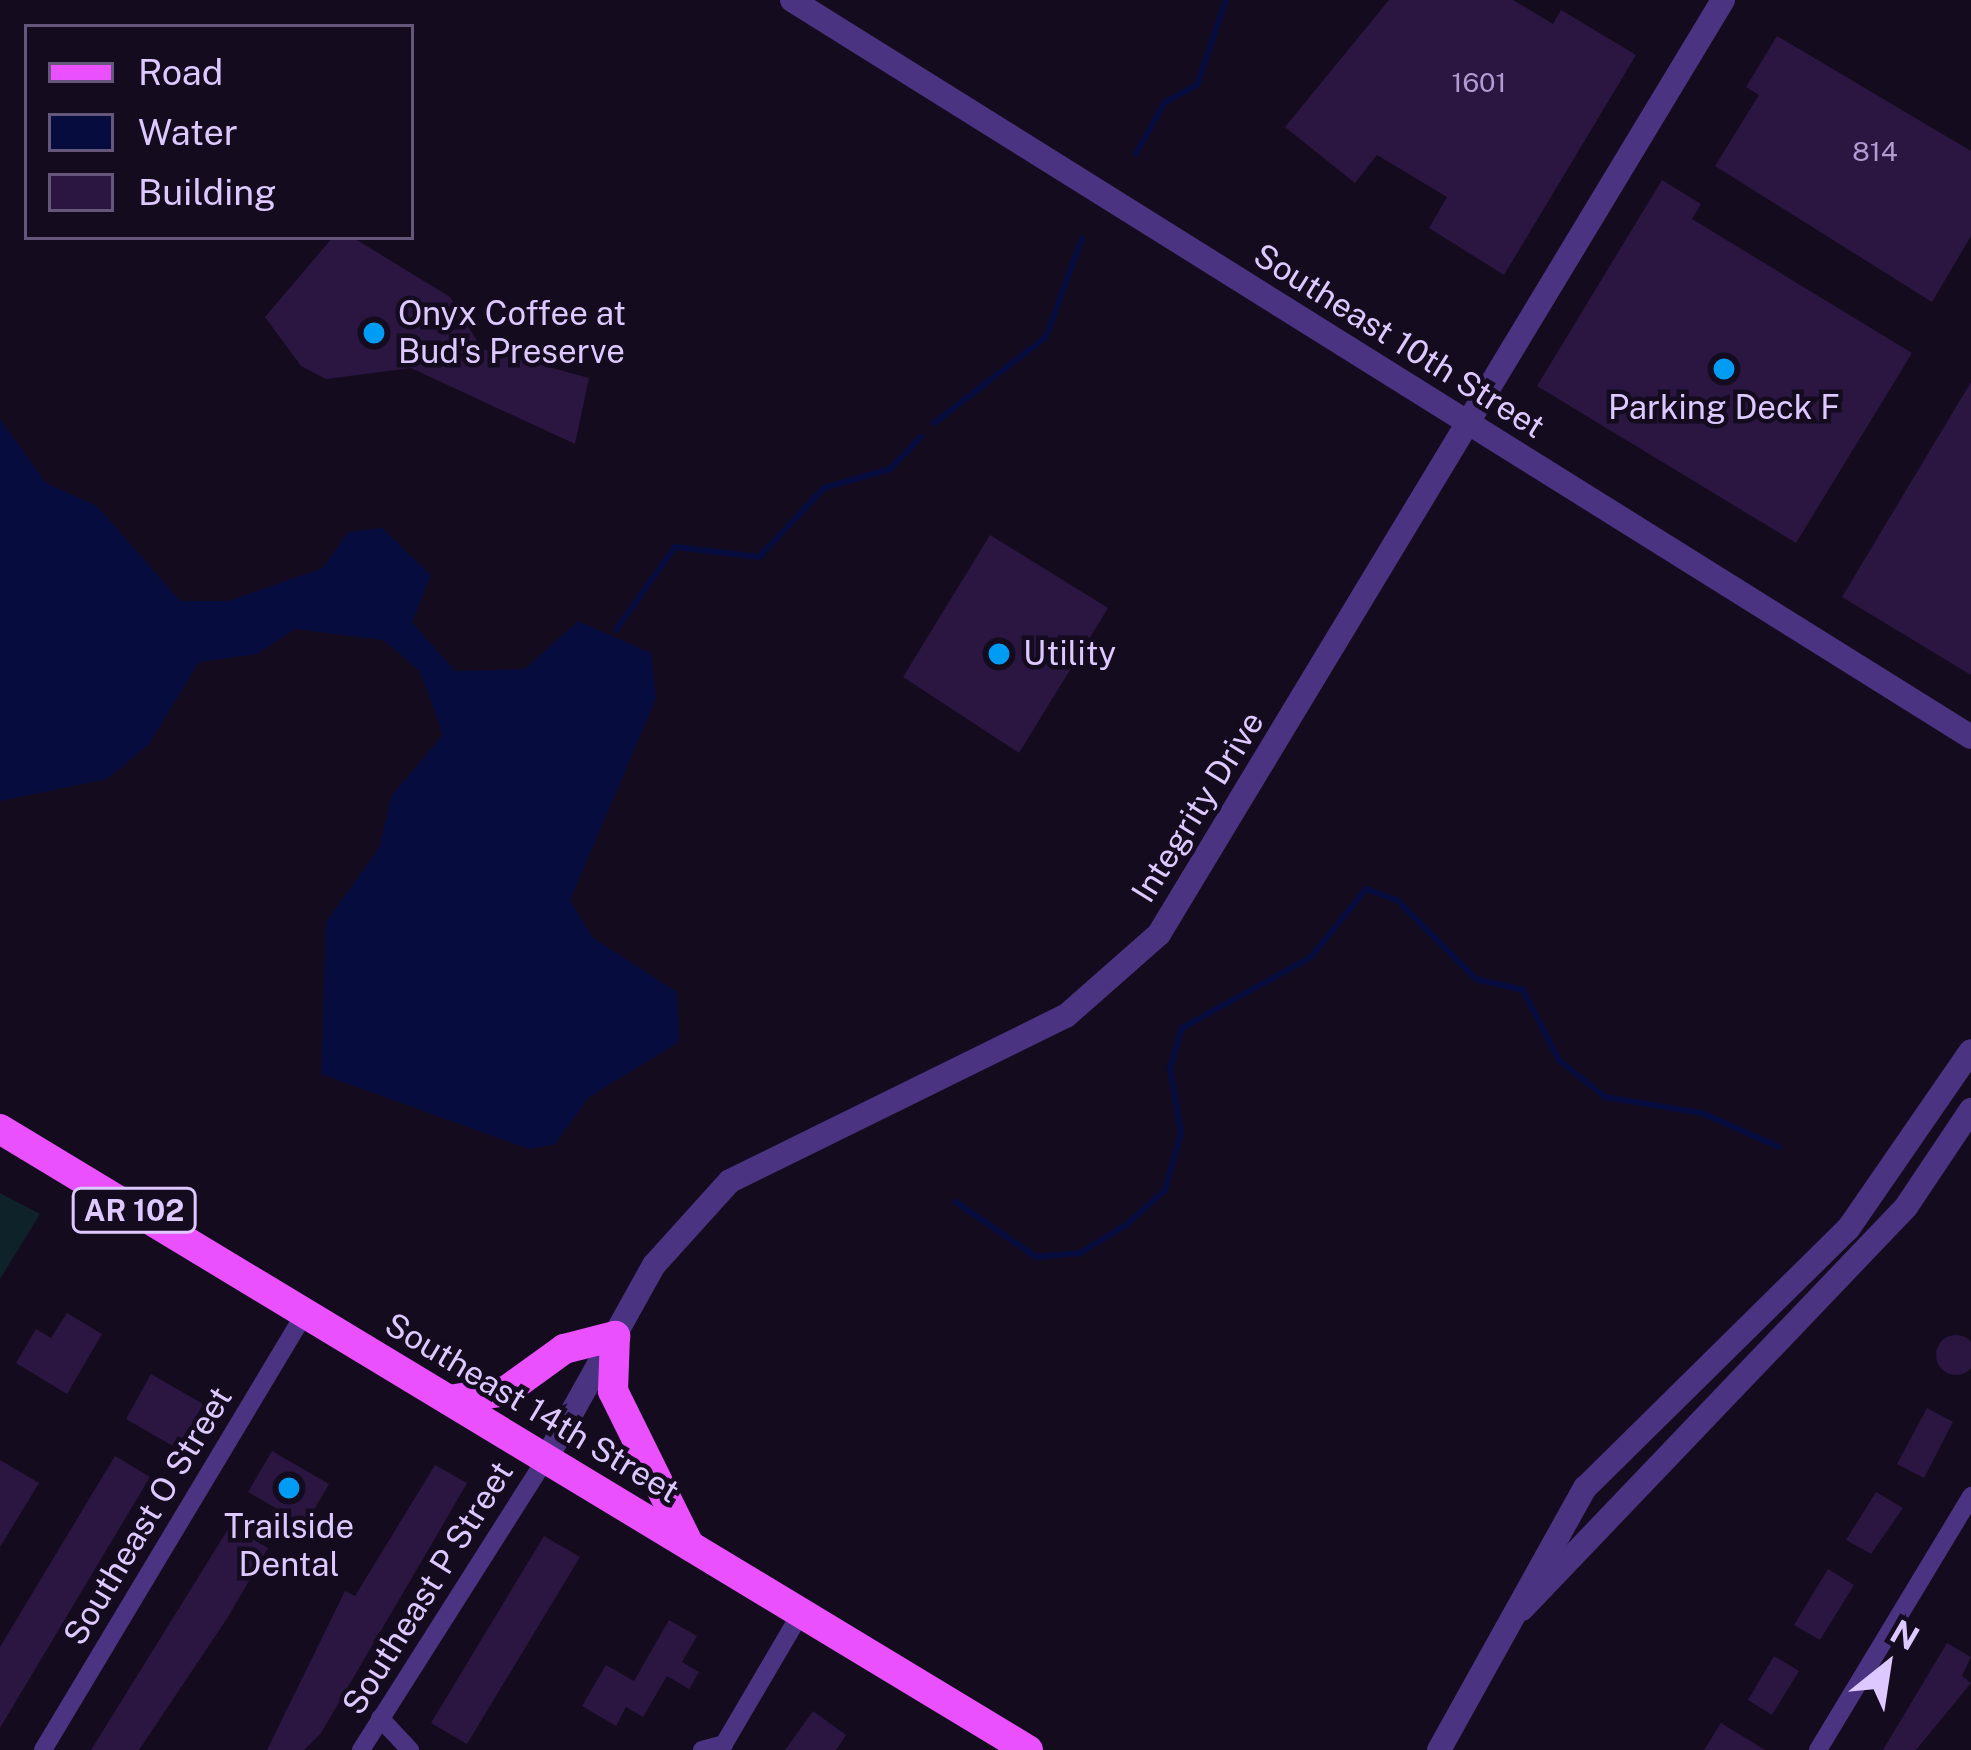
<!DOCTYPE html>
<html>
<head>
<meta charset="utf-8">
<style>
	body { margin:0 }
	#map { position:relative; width:1971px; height:1750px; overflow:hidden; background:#140b1f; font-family:"Public Sans",sans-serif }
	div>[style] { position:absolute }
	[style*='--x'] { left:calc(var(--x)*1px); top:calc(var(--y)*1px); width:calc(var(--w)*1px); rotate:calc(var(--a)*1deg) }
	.green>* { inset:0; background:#0e2329 }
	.water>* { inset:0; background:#060c3d }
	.stream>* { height:6px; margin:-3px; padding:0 3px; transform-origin:3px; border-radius:3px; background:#060c3d }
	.building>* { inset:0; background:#2a1641 }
	.round { border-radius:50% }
	.minor>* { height:18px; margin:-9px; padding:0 9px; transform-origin:9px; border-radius:9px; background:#4a3381 }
	.tertiary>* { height:24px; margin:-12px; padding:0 12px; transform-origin:12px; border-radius:12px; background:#4a3381 }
	.primary>* { height:30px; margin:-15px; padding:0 15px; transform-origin:15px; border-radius:15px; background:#eb50ff }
	.dots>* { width:33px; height:33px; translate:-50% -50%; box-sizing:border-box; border:6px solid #140b1f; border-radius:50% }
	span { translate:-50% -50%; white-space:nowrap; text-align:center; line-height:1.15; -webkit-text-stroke:9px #140b1f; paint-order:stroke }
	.number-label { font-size:27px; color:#b09cd0 }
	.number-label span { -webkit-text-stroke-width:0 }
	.shield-label span { padding:3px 9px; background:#140b1f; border:3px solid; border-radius:9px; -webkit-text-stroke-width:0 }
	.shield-label { font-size:30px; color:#ddc9ff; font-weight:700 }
	.poi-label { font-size:33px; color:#ddc9ff }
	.left { translate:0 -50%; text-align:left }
	.street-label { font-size:33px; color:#ddc9ff }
	.legend { position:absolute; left:24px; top:24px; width:390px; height:216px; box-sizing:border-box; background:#140b1f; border:3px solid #645779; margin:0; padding:15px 21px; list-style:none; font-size:36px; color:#ddc9ff }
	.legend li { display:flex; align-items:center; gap:24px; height:60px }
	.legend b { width:60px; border:3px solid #645779 }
	.north { position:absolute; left:1827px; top:1606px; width:120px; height:120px; -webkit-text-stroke:9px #140b1f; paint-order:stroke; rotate:30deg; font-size:33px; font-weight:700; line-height:48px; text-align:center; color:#ddc9ff }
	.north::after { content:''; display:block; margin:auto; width:42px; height:54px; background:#ddc9ff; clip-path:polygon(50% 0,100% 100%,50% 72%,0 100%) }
</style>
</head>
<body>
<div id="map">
	<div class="green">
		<i style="clip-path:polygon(0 1193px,40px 1214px,0 1279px)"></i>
	</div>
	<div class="water">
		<i style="clip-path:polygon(0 419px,46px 483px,97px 506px,180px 601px,228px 601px,323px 568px,348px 532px,382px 528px,431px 575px,412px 622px,455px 671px,525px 669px,578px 621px,651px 653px,656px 699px,570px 900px,593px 938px,677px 992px,679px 1042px,589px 1097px,555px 1144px,529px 1149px,321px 1074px,326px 922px,379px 848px,392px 795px,443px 735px,420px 671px,383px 640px,295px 629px,257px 654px,199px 662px,149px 744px,107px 779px,0 801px)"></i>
	</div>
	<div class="stream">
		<i style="--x:1136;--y:154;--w:58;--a:-61.2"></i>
		<i style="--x:1164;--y:103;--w:38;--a:-29"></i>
		<i style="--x:1197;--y:85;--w:90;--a:-71.2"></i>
		<i style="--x:934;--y:423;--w:141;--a:-37.5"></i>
		<i style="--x:1046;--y:337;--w:105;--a:-70"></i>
		<i style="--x:616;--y:630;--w:102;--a:-54.6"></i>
		<i style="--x:675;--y:547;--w:85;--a:6.8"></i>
		<i style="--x:759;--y:557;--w:95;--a:-46.7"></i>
		<i style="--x:824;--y:488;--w:69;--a:-16.1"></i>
		<i style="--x:890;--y:469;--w:45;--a:-45.9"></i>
		<i style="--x:956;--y:1202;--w:97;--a:34.5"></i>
		<i style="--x:1036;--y:1257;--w:44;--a:-5.2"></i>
		<i style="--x:1080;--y:1253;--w:54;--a:-31.3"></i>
		<i style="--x:1126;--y:1225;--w:52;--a:-41.9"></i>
		<i style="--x:1165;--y:1190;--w:59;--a:-74.3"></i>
		<i style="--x:1181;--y:1133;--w:66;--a:-99.6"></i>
		<i style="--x:1170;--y:1068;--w:42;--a:-73.3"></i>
		<i style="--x:1182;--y:1028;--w:147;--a:-28.8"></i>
		<i style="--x:1311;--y:957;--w:87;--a:-51"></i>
		<i style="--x:1366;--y:889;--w:33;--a:20"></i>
		<i style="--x:1397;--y:900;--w:112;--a:45"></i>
		<i style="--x:1476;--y:979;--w:48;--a:13.2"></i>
		<i style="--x:1523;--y:990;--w:79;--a:62.8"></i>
		<i style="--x:1559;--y:1060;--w:59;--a:38.8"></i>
		<i style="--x:1605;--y:1097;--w:98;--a:9.4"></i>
		<i style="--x:1702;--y:1113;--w:84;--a:23.8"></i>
	</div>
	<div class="building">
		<i style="clip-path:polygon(1389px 0,1513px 0,1553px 24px,1561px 10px,1636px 55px,1504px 275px,1429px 228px,1447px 197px,1377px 155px,1355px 183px,1285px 127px)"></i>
		<i style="clip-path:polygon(1777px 36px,1971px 151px,1971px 236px,1932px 302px,1715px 166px,1759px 95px,1746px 87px)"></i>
		<i style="clip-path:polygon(1662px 180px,1701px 204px,1692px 219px,1912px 353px,1796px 543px,1537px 386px)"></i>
		<i style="clip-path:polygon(333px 237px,352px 237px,450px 297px,482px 349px,589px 378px,575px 444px,411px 368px,326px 379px,301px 366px,265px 317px)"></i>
		<i style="clip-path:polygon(1971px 382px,1971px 675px,1842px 597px)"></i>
		<i style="clip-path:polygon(990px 535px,1108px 608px,1019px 753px,903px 677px)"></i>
		<i style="clip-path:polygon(67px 1313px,102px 1334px,67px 1394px,16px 1363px,36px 1329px,51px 1338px)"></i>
		<i class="round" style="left:1936px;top:1335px;width:40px;height:40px"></i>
		<i style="clip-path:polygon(151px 1374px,203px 1404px,178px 1449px,126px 1419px)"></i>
		<i style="clip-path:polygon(1927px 1408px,1953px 1422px,1924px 1478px,1897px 1464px)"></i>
		<i style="clip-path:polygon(272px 1451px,329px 1484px,305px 1525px,248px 1492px)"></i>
		<i style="clip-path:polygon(115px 1456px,150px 1477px,0 1728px,0 1647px)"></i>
		<i style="clip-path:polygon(0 1460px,39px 1483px,0 1547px)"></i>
		<i style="clip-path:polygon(435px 1465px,467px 1483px,434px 1540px,321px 1733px,304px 1750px,267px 1750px,345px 1591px,355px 1596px)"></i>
		<i style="clip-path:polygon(1876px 1492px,1903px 1508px,1871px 1554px,1846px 1540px)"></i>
		<i style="clip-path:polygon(230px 1526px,268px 1548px,228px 1617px,139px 1750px,91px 1750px)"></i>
		<i style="clip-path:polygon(544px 1536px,580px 1557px,467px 1744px,431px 1723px)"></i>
		<i style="clip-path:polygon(1828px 1569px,1854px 1585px,1820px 1640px,1794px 1625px)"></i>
		<i style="clip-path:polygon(669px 1620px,697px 1636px,682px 1662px,699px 1672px,689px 1689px,667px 1676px,643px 1717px,626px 1707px,616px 1726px,582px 1706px,606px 1665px,634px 1681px)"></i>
		<i style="clip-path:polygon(1947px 1643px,1971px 1657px,1962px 1676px,1971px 1683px,1916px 1750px,1883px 1750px)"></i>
		<i style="clip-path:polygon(1774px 1656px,1799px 1671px,1772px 1715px,1748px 1700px)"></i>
		<i style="clip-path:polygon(813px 1711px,846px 1735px,836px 1750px,785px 1750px)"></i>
		<i style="clip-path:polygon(1721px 1723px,1765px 1750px,1704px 1750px)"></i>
	</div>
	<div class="minor">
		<i style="--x:380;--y:1718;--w:44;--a:46.8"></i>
		<i style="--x:43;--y:1750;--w:510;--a:-59.06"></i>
		<i style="--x:361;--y:1750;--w:345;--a:-57.6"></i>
		<i style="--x:702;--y:1750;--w:23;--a:-15"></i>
		<i style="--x:724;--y:1744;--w:152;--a:-59.6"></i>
		<i style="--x:1818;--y:1750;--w:297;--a:-58.9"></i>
	</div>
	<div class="tertiary">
		<i style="--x:792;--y:0;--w:1390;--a:32.01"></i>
		<i style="--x:546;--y:1459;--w:222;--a:-60.9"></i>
		<i style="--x:654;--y:1265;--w:113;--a:-47.9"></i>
		<i style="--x:730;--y:1181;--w:374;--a:-26.2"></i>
		<i style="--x:1066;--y:1016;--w:124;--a:-41.4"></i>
		<i style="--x:1159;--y:934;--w:1091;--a:-58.87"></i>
		<i style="--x:1522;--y:1609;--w:556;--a:-46.31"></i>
		<i style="--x:1906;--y:1207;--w:117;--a:-56.2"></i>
		<i style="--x:1439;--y:1750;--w:300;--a:-60.9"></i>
		<i style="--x:1585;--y:1488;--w:369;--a:-44.6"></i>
		<i style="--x:1848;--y:1229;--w:216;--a:-55.4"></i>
	</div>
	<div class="primary">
		<i style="--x:0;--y:1129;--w:1201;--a:31.14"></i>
		<i style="--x:449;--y:1400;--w:58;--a:-9"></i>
		<i style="--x:506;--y:1391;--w:72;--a:-35.9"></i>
		<i style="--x:564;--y:1349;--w:53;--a:-14.3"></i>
		<i style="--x:615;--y:1336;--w:55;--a:92.1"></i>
		<i style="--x:613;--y:1391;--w:172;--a:63.7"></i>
	</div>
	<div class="dots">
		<i style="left:374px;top:333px;background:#009cf4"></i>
		<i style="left:1724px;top:369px;background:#009cf4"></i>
		<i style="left:999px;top:654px;background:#009cf4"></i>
		<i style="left:289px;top:1488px;background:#009cf4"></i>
	</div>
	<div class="number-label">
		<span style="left:1479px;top:83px">1601</span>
		<span style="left:1875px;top:152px">814</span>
	</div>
	<div class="shield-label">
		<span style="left:134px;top:1210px">AR 102</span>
	</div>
	<div class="poi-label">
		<span class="left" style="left:398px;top:333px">Onyx Coffee at<br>Bud's Preserve</span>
		<span style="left:1724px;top:408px">Parking Deck F</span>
		<span class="left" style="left:1023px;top:654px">Utility</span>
		<span style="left:289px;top:1546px">Trailside<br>Dental</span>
	</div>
	<div class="street-label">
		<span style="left:1399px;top:341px;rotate:32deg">Southeast 10th Street</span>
		<span style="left:1198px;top:807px;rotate:-58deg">Integrity Drive</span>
		<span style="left:532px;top:1408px;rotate:31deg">Southeast 14th Street</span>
		<span style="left:148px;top:1516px;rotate:-59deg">Southeast O Street</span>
		<span style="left:428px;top:1588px;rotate:-58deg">Southeast P Street</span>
	</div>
	<ul class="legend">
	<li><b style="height:15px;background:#eb50ff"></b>Road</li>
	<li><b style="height:33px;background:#060c3d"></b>Water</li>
	<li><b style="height:33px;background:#2a1641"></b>Building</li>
	</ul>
	<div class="north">N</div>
</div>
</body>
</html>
